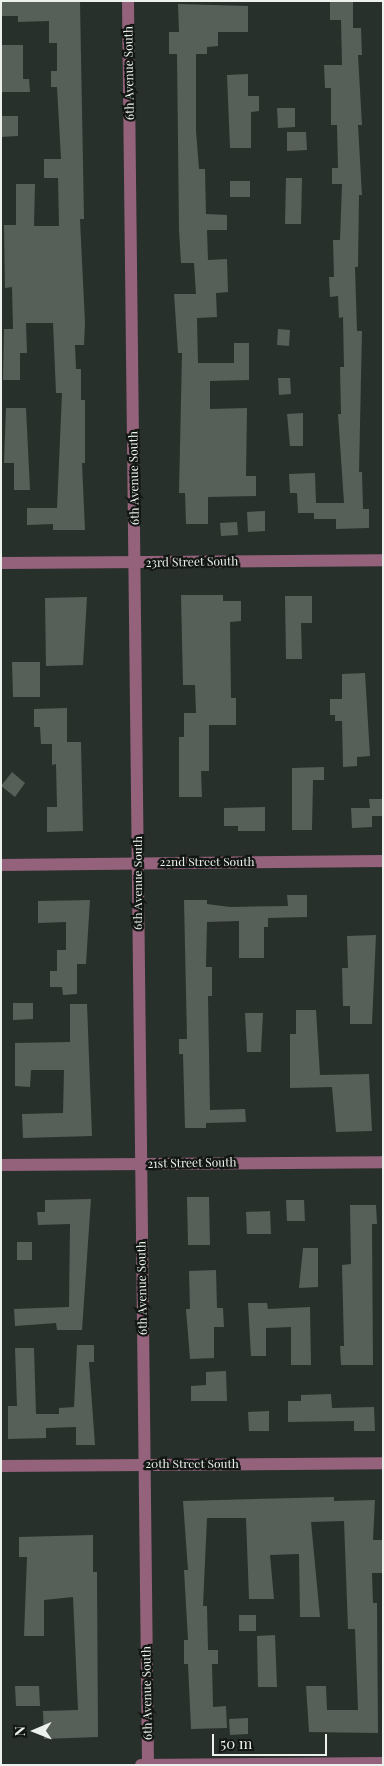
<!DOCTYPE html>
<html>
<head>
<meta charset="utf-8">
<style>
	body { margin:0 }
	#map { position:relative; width:384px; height:1766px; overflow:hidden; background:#28302b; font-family:"Playfair Display",serif }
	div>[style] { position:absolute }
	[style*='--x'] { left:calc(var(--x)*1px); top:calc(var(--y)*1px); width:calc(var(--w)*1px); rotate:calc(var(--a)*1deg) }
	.building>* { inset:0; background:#575f59 }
	.minor>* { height:12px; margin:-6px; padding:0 6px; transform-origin:6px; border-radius:6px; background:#95627c }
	span { translate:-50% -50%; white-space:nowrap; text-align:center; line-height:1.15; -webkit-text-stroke:4.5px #131714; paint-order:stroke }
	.street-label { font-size:12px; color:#ecf1ee }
	.frame { position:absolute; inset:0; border:2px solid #ecf1ee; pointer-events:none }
	.north { position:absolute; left:10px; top:1706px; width:50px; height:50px; -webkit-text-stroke:4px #131714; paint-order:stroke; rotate:269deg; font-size:14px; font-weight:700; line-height:20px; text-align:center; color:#ecf1ee }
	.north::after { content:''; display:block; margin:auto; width:18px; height:22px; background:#ecf1ee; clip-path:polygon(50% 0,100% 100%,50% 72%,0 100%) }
	.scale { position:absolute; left:212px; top:1734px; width:115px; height:22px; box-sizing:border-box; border:2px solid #ecf1ee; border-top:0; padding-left:6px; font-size:15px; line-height:18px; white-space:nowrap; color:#ecf1ee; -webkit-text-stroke:4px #131714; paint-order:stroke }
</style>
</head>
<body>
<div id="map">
	<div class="building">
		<i style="clip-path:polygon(1px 1px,80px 1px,84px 219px,80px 219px,85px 323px,84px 345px,75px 345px,76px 369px,81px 369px,81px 400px,85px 400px,85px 463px,82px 463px,85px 530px,53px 530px,53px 524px,27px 525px,27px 508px,57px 508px,62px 393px,56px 393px,53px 323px,26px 323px,27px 353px,20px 353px,20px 380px,3px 380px,4px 329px,13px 329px,12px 287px,5px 288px,4px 225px,16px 225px,16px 184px,35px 184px,34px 226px,59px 226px,58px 178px,44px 178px,44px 159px,61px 159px,57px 87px,51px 87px,51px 71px,57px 71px,57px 43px,49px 43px,49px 21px,18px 22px,18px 16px,1px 16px)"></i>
		<i style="clip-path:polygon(330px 1px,353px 1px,353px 28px,361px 28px,362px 55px,358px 55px,362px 125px,358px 125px,362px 195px,359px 195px,358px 267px,355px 267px,357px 331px,362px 331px,359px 472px,362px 472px,363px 509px,369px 509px,369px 528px,336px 529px,336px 519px,314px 519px,314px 513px,298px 513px,297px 493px,290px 493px,289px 474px,315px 473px,316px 503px,344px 503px,338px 414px,341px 414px,340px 367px,344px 367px,343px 317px,339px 318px,338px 296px,330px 297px,329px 277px,334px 277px,333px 240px,340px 240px,342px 184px,332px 184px,332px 168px,338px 168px,337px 125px,331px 125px,331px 88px,325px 88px,324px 65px,342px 65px,341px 20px,330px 20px)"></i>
		<i style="clip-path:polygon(178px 4px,248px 6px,248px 32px,218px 32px,218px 46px,207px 47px,207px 54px,196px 54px,196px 131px,199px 169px,205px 169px,206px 214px,227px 215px,227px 230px,207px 230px,208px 260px,227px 259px,228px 292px,216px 293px,217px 317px,197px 318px,198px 363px,234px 363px,234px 343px,249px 343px,249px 380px,210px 381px,210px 409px,247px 408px,246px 476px,256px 476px,256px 496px,208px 497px,208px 524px,186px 524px,185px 493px,179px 493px,182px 353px,178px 353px,174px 294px,196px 294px,194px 263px,181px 263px,179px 230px,177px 54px,169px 54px,169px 32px,179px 32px)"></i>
		<i style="clip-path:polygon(2px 45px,23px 45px,23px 79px,29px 79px,30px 92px,2px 92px)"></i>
		<i style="clip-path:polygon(248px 74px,248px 96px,259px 96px,259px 111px,251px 112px,251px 148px,230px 148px,227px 75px)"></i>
		<i style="clip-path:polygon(277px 108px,295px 108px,295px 127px,278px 128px)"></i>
		<i style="clip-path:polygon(1px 116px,18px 116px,18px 136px,1px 137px)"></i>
		<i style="clip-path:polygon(287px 132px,306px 132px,307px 150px,287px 151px)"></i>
		<i style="clip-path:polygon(286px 178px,302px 178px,301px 224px,285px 224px)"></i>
		<i style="clip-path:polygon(230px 181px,250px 181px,250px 197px,230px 197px)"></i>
		<i style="clip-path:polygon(278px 329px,290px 330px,289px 346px,277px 345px)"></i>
		<i style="clip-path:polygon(278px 378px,290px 378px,291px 394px,279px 395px)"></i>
		<i style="clip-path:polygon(6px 408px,26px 408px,30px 490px,14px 490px,14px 463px,4px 463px)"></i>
		<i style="clip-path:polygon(303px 413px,303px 446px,290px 446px,287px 414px)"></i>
		<i style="clip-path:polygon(265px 511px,265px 531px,248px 532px,247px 512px)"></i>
		<i style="clip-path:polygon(237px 522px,238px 535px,221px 536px,220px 523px)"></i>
		<i style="clip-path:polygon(181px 595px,223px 595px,223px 601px,241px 601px,241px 621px,230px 622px,231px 698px,236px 698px,236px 725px,209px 725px,209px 771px,201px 771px,202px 797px,179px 797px,179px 737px,184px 737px,184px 713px,196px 713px,195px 685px,183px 685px)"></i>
		<i style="clip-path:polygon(285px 596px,312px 596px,312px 623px,301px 623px,302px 659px,286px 659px)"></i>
		<i style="clip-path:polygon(87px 597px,83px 665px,46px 666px,45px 598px)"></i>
		<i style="clip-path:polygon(12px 662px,40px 662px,40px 697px,13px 697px)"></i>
		<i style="clip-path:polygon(365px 673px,370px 756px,357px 757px,357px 766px,343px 767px,342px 721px,335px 721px,335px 715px,330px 715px,330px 699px,342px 699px,342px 674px)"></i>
		<i style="clip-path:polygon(67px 708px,67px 742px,81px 742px,83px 831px,47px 832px,47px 807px,57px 807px,56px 764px,52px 765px,52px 744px,41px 744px,40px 727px,34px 727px,34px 709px)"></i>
		<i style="clip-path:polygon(324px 767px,324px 780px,313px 780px,312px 830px,292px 830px,292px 768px)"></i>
		<i style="clip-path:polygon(12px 772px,25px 783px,15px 797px,1px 786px)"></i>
		<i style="clip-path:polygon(369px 799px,382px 799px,382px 816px,372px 816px,372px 827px,352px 828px,351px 808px,370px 808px)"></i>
		<i style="clip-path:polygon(265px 807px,265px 831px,238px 831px,238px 826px,224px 826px,224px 808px)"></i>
		<i style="clip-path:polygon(287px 895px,307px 895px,307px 917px,268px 918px,268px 927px,264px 927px,264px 958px,239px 958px,239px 921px,207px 922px,206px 967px,212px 967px,212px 996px,208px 996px,210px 1110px,245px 1109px,246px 1122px,206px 1123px,206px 1128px,185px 1128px,183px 1054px,179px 1054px,179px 1039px,187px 1039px,184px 900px,207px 900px,207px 904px,230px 907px,288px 906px)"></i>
		<i style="clip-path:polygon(90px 900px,86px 964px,77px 964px,77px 994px,63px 995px,62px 987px,50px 987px,50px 971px,57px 971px,57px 950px,66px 950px,66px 922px,38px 923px,38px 901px)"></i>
		<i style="clip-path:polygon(376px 935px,372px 1024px,350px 1024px,350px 1006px,343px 1006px,342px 968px,348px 968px,347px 936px)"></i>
		<i style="clip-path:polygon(13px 1003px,33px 1003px,33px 1019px,13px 1020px)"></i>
		<i style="clip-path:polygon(70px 1004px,87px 1004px,92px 1136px,23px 1138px,22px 1114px,63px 1113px,64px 1070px,31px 1070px,30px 1087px,15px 1086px,15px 1043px,70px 1042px)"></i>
		<i style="clip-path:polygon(296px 1010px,316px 1010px,320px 1075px,369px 1074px,372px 1131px,336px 1132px,332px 1087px,290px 1088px,290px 1034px,296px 1034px)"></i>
		<i style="clip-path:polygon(245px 1013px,263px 1013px,261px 1052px,247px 1052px)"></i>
		<i style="clip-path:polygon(187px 1197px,209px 1197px,210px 1245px,188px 1245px)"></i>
		<i style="clip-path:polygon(91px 1199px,82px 1330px,57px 1330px,56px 1323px,15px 1326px,14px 1309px,69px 1307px,70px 1224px,38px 1225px,37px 1212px,45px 1212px,45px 1200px)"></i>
		<i style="clip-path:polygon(286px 1200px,304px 1200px,305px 1221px,287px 1221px)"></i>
		<i style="clip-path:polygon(350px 1205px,376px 1205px,377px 1224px,372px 1224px,373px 1365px,341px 1365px,340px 1346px,344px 1346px,342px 1265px,351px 1264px)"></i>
		<i style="clip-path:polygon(270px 1211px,271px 1234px,247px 1234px,246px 1212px)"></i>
		<i style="clip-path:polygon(17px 1242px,32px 1242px,32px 1260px,17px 1260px)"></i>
		<i style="clip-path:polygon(303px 1248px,318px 1248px,318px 1287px,299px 1288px)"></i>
		<i style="clip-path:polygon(216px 1270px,217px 1308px,223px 1308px,224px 1327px,214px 1327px,214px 1358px,190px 1359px,186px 1309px,190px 1309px,189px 1271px)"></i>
		<i style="clip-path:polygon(248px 1303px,267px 1303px,268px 1309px,310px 1307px,311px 1365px,291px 1365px,291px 1327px,266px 1328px,266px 1356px,251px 1356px)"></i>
		<i style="clip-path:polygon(77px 1345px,94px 1345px,94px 1362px,89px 1362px,95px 1445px,76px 1445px,76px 1427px,46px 1428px,46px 1438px,8px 1439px,8px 1406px,17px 1406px,15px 1348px,34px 1348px,36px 1414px,59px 1414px,59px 1408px,74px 1407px)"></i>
		<i style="clip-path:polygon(226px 1371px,227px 1401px,191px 1401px,191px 1386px,206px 1385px,206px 1372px)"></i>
		<i style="clip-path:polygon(331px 1394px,332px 1408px,374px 1407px,375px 1431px,354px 1431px,354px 1421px,288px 1422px,288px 1401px,301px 1401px,301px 1395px)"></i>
		<i style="clip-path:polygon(269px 1411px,269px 1431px,249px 1431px,248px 1412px)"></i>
		<i style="clip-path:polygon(334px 1497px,334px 1501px,375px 1500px,373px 1540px,383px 1540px,383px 1573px,372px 1573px,373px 1603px,377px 1603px,378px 1733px,309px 1732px,306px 1686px,326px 1686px,327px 1710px,358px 1710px,355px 1629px,348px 1629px,344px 1521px,311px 1522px,320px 1617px,300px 1617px,299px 1554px,270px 1555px,274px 1599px,249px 1599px,246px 1518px,207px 1518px,203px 1606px,207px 1606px,208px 1650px,218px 1650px,218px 1664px,212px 1664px,213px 1707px,226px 1706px,227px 1728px,191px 1729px,188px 1664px,184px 1664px,184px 1640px,188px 1640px,184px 1570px,188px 1570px,183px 1501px)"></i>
		<i style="clip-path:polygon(93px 1535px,93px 1572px,97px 1572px,98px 1737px,44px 1739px,43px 1711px,78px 1710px,73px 1597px,44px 1600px,44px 1636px,24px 1636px,27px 1557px,19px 1557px,19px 1537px)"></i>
		<i style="clip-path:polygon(239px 1615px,256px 1615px,256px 1631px,239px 1631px)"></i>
		<i style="clip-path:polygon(275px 1635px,277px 1687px,258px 1687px,257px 1636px)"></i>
		<i style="clip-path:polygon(15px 1686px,39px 1686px,40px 1706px,16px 1706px)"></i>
		<i style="clip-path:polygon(248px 1718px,248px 1734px,230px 1735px,229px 1719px)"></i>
	</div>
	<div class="minor">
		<i style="--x:128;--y:1;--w:1764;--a:89.35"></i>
		<i style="--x:1;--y:563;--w:382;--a:-0.4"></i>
		<i style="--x:1;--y:865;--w:382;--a:-0.6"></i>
		<i style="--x:1;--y:1165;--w:382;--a:-0.4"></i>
		<i style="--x:1;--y:1466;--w:382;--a:-0.4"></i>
		<i style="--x:141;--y:1765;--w:242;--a:-0.5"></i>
	</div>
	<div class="street-label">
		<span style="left:129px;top:73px;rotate:-91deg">6th Avenue South</span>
		<span style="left:134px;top:478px;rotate:-91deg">6th Avenue South</span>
		<span style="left:192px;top:562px;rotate:-1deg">23rd Street South</span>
		<span style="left:207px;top:862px">22nd Street South</span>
		<span style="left:138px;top:883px;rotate:-90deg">6th Avenue South</span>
		<span style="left:192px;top:1163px;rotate:-1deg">21st Street South</span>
		<span style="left:142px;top:1288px;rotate:-91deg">6th Avenue South</span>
		<span style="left:192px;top:1464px">20th Street South</span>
		<span style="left:147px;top:1693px;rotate:-91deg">6th Avenue South</span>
	</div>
	<div class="frame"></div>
	<div class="north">N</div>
	<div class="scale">50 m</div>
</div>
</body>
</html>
